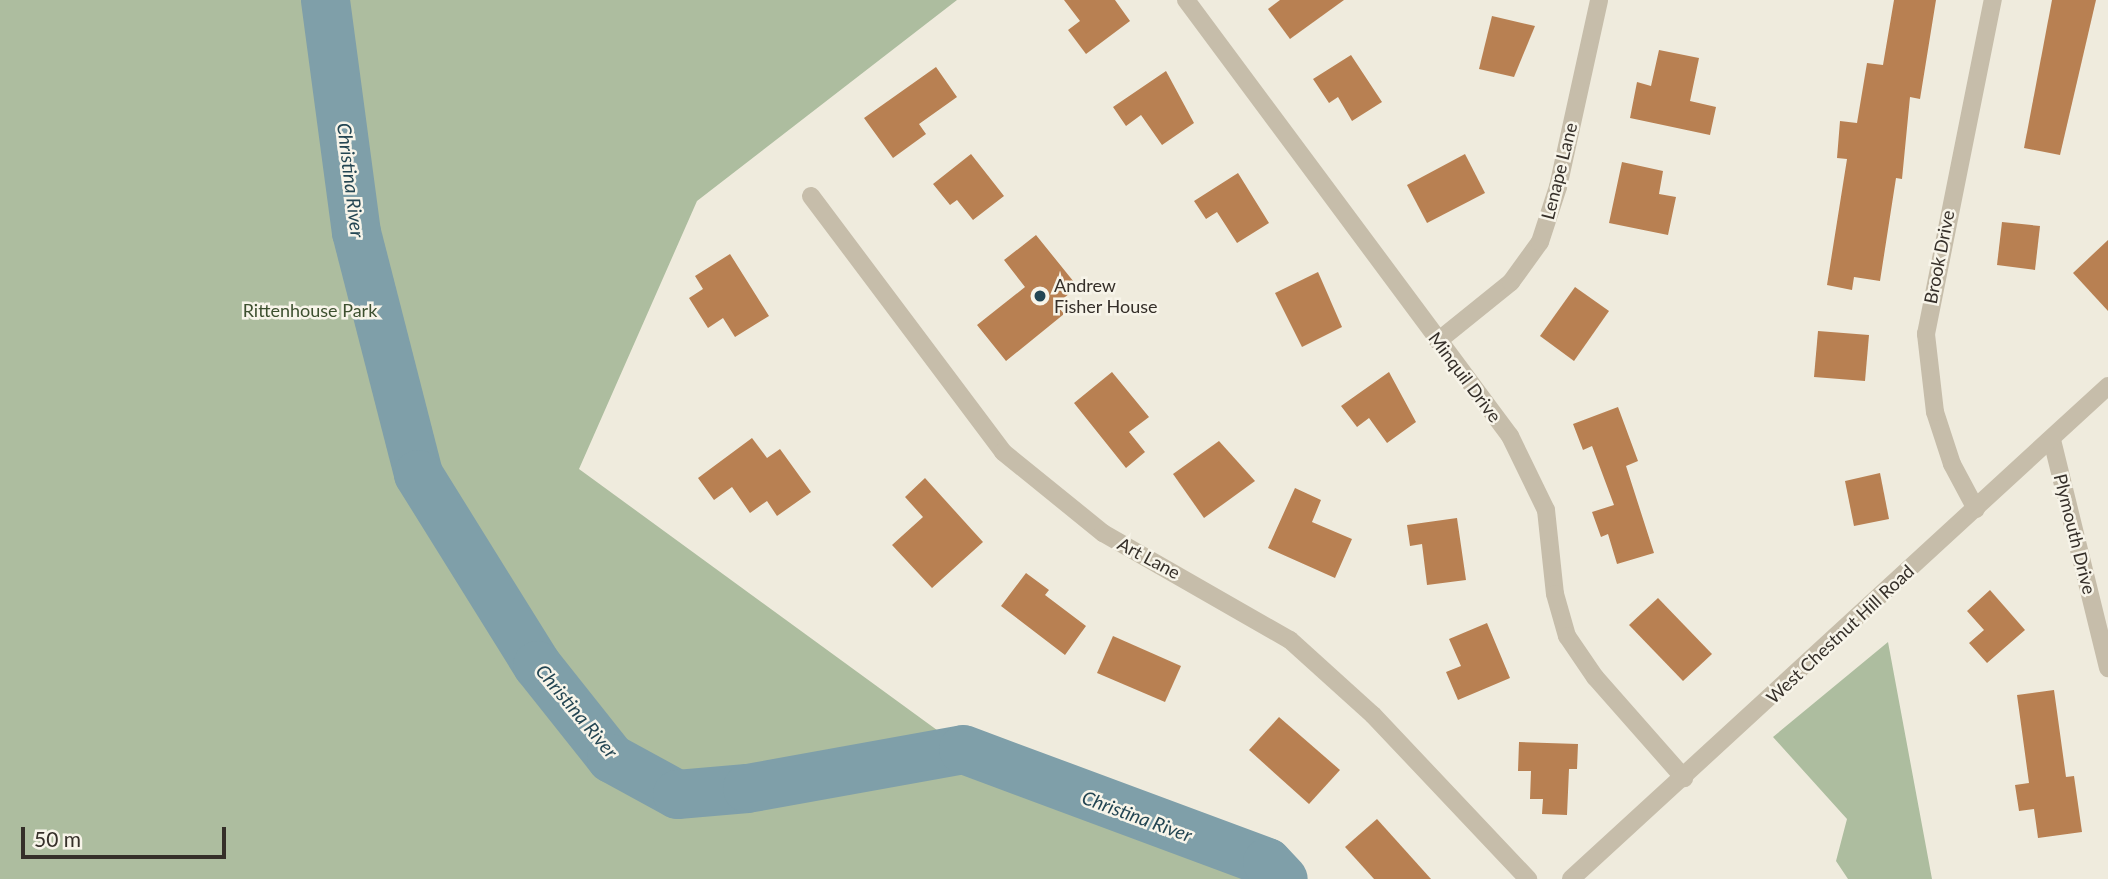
<!DOCTYPE html>
<html>
<head>
<meta charset="utf-8">
<style>
	body { margin:0 }
	#map { position:relative; width:2108px; height:879px; overflow:hidden; background:#efebdd; font-family:Lato,sans-serif }
	div>[style] { position:absolute }
	[style*='--x'] { left:calc(var(--x)*1px); top:calc(var(--y)*1px); width:calc(var(--w)*1px); rotate:calc(var(--a)*1deg) }
	.green>* { inset:0; background:#adbd9f }
	.river>* { height:49px; margin:-24.5px; padding:0 24.5px; transform-origin:24.5px; border-radius:24.5px; background:#7f9fa9 }
	.building>* { inset:0; background:#b88052 }
	.minor>* { height:18px; margin:-9px; padding:0 9px; transform-origin:9px; border-radius:9px; background:#c6bdaa }
	.dots>* { width:19px; height:19px; translate:-50% -50%; box-sizing:border-box; border:4px solid #f7f4e9; border-radius:50% }
	span { translate:-50% -50%; white-space:nowrap; text-align:center; line-height:1.15; -webkit-text-stroke:5px #f7f4e9; paint-order:stroke }
	.street-label { font-size:18px; color:#352f29 }
	.poi-label { font-size:18px; color:#352f29 }
	.left { translate:0 -50%; text-align:left }
	.park-label { font-size:18px; color:#3d502f }
	.water-label { font-size:19px; color:#234552; font-style:italic }
	.scale { position:absolute; left:21px; top:827px; width:205px; height:32px; box-sizing:border-box; border:4px solid #352f29; border-top:0; padding-left:9px; font-size:21px; line-height:24px; white-space:nowrap; color:#352f29; -webkit-text-stroke:5px #f7f4e9; paint-order:stroke }
</style>
</head>
<body>
<div id="map">
	<div class="green">
		<i style="clip-path:polygon(0 0,957px 0,697px 201px,579px 469px,963px 749px,1267px 862px,1283px 879px,0 879px)"></i>
		<i style="clip-path:polygon(1888px 642px,1932px 879px,1848px 879px,1836px 861px,1847px 819px,1773px 737px)"></i>
	</div>
	<div class="river">
		<i style="--x:325;--y:0;--w:234;--a:82.4"></i>
		<i style="--x:356;--y:232;--w:250;--a:75.6"></i>
		<i style="--x:418;--y:474;--w:225;--a:58.1"></i>
		<i style="--x:537;--y:665;--w:119;--a:51.5"></i>
		<i style="--x:611;--y:758;--w:75;--a:28.6"></i>
		<i style="--x:677;--y:794;--w:70;--a:-4.9"></i>
		<i style="--x:747;--y:788;--w:219;--a:-10.2"></i>
		<i style="--x:963;--y:749;--w:324;--a:20.4"></i>
		<i style="--x:1267;--y:862;--w:23;--a:47"></i>
	</div>
	<div class="building">
		<i style="clip-path:polygon(1064px 0,1115px 0,1130px 21px,1086px 54px,1068px 30px,1080px 21px)"></i>
		<i style="clip-path:polygon(1280px 0,1344px 0,1290px 39px,1268px 9px)"></i>
		<i style="clip-path:polygon(1894px 0,1936px 0,1920px 99px,1910px 97px,1902px 179px,1896px 178px,1880px 281px,1854px 277px,1852px 290px,1827px 285px,1847px 159px,1837px 158px,1840px 121px,1857px 123px,1867px 63px,1883px 65px)"></i>
		<i style="clip-path:polygon(2052px 0,2096px 0,2060px 155px,2024px 148px)"></i>
		<i style="clip-path:polygon(1492px 16px,1535px 26px,1514px 77px,1479px 69px)"></i>
		<i style="clip-path:polygon(1659px 50px,1699px 58px,1690px 101px,1716px 107px,1710px 135px,1630px 118px,1637px 82px,1651px 86px)"></i>
		<i style="clip-path:polygon(1351px 55px,1382px 102px,1352px 121px,1338px 97px,1329px 103px,1313px 79px)"></i>
		<i style="clip-path:polygon(936px 67px,957px 97px,919px 124px,926px 134px,893px 158px,864px 118px)"></i>
		<i style="clip-path:polygon(1166px 71px,1194px 123px,1162px 145px,1141px 115px,1126px 126px,1113px 107px)"></i>
		<i style="clip-path:polygon(971px 154px,1004px 196px,973px 220px,957px 200px,950px 205px,933px 184px)"></i>
		<i style="clip-path:polygon(1465px 154px,1485px 193px,1427px 223px,1407px 185px)"></i>
		<i style="clip-path:polygon(1622px 162px,1663px 171px,1659px 194px,1676px 197px,1668px 235px,1609px 223px)"></i>
		<i style="clip-path:polygon(1238px 173px,1269px 223px,1237px 243px,1217px 212px,1206px 219px,1194px 201px)"></i>
		<i style="clip-path:polygon(2002px 222px,2040px 226px,2035px 270px,1997px 265px)"></i>
		<i style="clip-path:polygon(1036px 235px,1078px 287px,1056px 304px,1064px 314px,1006px 361px,977px 325px,1025px 287px,1004px 260px)"></i>
		<i style="clip-path:polygon(2108px 240px,2108px 311px,2073px 273px)"></i>
		<i style="clip-path:polygon(730px 254px,769px 316px,735px 337px,723px 318px,708px 328px,689px 298px,703px 289px,695px 276px)"></i>
		<i style="clip-path:polygon(1318px 272px,1342px 327px,1302px 347px,1275px 293px)"></i>
		<i style="clip-path:polygon(1575px 287px,1609px 311px,1574px 361px,1540px 336px)"></i>
		<i style="clip-path:polygon(1818px 331px,1869px 335px,1865px 381px,1814px 377px)"></i>
		<i style="clip-path:polygon(1112px 372px,1149px 417px,1129px 432px,1145px 452px,1126px 468px,1074px 403px)"></i>
		<i style="clip-path:polygon(1389px 372px,1416px 422px,1387px 443px,1369px 418px,1357px 427px,1341px 406px)"></i>
		<i style="clip-path:polygon(1618px 407px,1638px 461px,1626px 466px,1654px 553px,1617px 564px,1608px 534px,1601px 537px,1592px 512px,1614px 505px,1592px 446px,1583px 450px,1573px 424px)"></i>
		<i style="clip-path:polygon(752px 438px,767px 458px,780px 449px,811px 492px,777px 516px,767px 501px,750px 513px,732px 487px,714px 500px,698px 478px)"></i>
		<i style="clip-path:polygon(1219px 441px,1255px 481px,1204px 518px,1173px 474px)"></i>
		<i style="clip-path:polygon(1880px 473px,1889px 519px,1854px 526px,1845px 481px)"></i>
		<i style="clip-path:polygon(925px 478px,983px 542px,932px 588px,892px 545px,923px 517px,905px 497px)"></i>
		<i style="clip-path:polygon(1295px 488px,1321px 500px,1312px 522px,1352px 539px,1335px 578px,1268px 548px)"></i>
		<i style="clip-path:polygon(1457px 518px,1466px 580px,1427px 585px,1422px 544px,1410px 546px,1407px 525px)"></i>
		<i style="clip-path:polygon(1026px 573px,1049px 590px,1045px 595px,1086px 626px,1065px 655px,1001px 606px)"></i>
		<i style="clip-path:polygon(1990px 590px,2025px 630px,1987px 663px,1969px 643px,1984px 630px,1967px 611px)"></i>
		<i style="clip-path:polygon(1658px 598px,1712px 654px,1683px 681px,1629px 625px)"></i>
		<i style="clip-path:polygon(1487px 623px,1510px 678px,1458px 700px,1446px 672px,1461px 666px,1449px 639px)"></i>
		<i style="clip-path:polygon(1113px 636px,1181px 666px,1165px 702px,1097px 673px)"></i>
		<i style="clip-path:polygon(2054px 690px,2066px 777px,2074px 776px,2082px 832px,2038px 838px,2034px 809px,2019px 811px,2015px 785px,2029px 783px,2017px 695px)"></i>
		<i style="clip-path:polygon(1279px 717px,1340px 770px,1309px 804px,1249px 750px)"></i>
		<i style="clip-path:polygon(1519px 742px,1578px 744px,1577px 769px,1569px 769px,1567px 815px,1542px 814px,1543px 799px,1530px 799px,1531px 771px,1518px 771px)"></i>
		<i style="clip-path:polygon(1377px 819px,1431px 879px,1374px 879px,1345px 847px)"></i>
	</div>
	<div class="minor">
		<i style="--x:1186;--y:0;--w:543;--a:53.38"></i>
		<i style="--x:1510;--y:436;--w:82;--a:64.1"></i>
		<i style="--x:1546;--y:510;--w:84;--a:83.9"></i>
		<i style="--x:1555;--y:594;--w:44;--a:74.1"></i>
		<i style="--x:1567;--y:636;--w:50;--a:55.7"></i>
		<i style="--x:1595;--y:677;--w:135;--a:48.6"></i>
		<i style="--x:811;--y:196;--w:320;--a:53.1"></i>
		<i style="--x:1003;--y:452;--w:129;--a:39"></i>
		<i style="--x:1103;--y:533;--w:215;--a:29.8"></i>
		<i style="--x:1290;--y:640;--w:112;--a:42.1"></i>
		<i style="--x:1373;--y:715;--w:226;--a:46.6"></i>
		<i style="--x:1438;--y:341;--w:94;--a:-38.9"></i>
		<i style="--x:1511;--y:282;--w:49;--a:-54.1"></i>
		<i style="--x:1540;--y:242;--w:58;--a:-71.9"></i>
		<i style="--x:1558;--y:187;--w:191;--a:-77.6"></i>
		<i style="--x:2052;--y:440;--w:235;--a:76.2"></i>
		<i style="--x:1976;--y:509;--w:51;--a:-118.1"></i>
		<i style="--x:1952;--y:464;--w:55;--a:-108.1"></i>
		<i style="--x:1935;--y:412;--w:79;--a:-96.6"></i>
		<i style="--x:1926;--y:334;--w:341;--a:-78.7"></i>
		<i style="--x:1571;--y:879;--w:729;--a:-42.55"></i>
	</div>
	<div class="dots">
		<i style="left:1040px;top:296px;background:#234552"></i>
	</div>
	<div class="street-label">
		<span style="left:1559px;top:171px;rotate:-76deg">Lenape Lane</span>
		<span style="left:1939px;top:257px;rotate:-79deg">Brook Drive</span>
		<span style="left:1465px;top:377px;rotate:53deg">Minquil Drive</span>
		<span style="left:2075px;top:534px;rotate:76deg">Plymouth Drive</span>
		<span style="left:1149px;top:558px;rotate:28deg">Art Lane</span>
		<span style="left:1840px;top:634px;rotate:-43deg">West Chestnut Hill Road</span>
	</div>
	<div class="poi-label">
		<span class="left" style="left:1054px;top:296px">Andrew<br>Fisher House</span>
	</div>
	<div class="park-label">
		<span style="left:310px;top:310px">Rittenhouse Park</span>
	</div>
	<div class="water-label">
		<span style="left:351px;top:180px;rotate:83deg">Christina River</span>
		<span style="left:577px;top:711px;rotate:50deg">Christina River</span>
		<span style="left:1137px;top:816px;rotate:20deg">Christina River</span>
	</div>
	<div class="scale">50 m</div>
</div>
</body>
</html>
